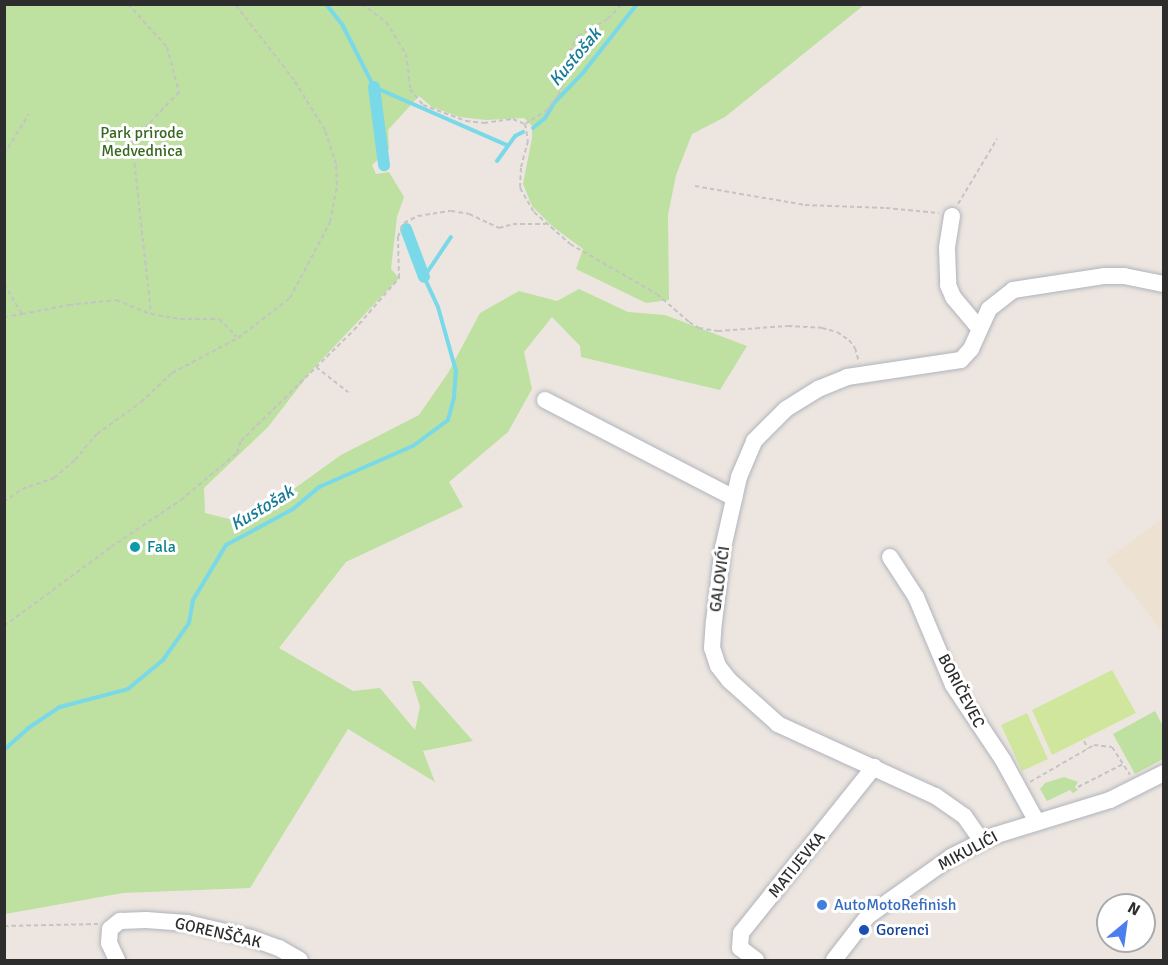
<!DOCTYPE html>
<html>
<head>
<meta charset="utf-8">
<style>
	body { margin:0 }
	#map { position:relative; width:1168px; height:965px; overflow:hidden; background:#ede6e0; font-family:Signika,sans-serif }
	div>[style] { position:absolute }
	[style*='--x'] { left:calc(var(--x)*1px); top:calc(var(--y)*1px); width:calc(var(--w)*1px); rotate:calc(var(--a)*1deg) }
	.education>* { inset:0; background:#ede1d1 }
	.green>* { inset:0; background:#bee0a0 }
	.pitch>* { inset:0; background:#d0e69d }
	.stream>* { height:4px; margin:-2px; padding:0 2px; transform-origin:2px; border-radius:2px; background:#7ad9e8 }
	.canal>* { height:12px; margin:-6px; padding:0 6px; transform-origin:6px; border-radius:6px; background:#7ad9e8 }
	.path>* { height:2px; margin-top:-1px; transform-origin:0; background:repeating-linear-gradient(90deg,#c4c4c4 0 4.5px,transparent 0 7.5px) }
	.roads { filter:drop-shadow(0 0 2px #b0b4bc) drop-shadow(0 0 2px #b0b4bc) }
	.minor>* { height:16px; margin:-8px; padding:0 8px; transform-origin:8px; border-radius:8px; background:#fff }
	.dots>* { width:16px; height:16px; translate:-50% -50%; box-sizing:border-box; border:3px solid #fff; border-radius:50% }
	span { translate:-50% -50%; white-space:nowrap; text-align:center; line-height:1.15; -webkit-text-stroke:6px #fff; paint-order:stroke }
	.park-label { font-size:16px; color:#376720 }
	.culture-label { font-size:16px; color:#0d838f }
	.left { translate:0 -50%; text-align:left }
	.street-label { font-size:16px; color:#2d2d2d }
	.shop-label { font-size:16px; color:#366cbe }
	.transit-label { font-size:16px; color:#164399 }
	.water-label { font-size:18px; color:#167b97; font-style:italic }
	.frame { position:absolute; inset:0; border:6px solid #2d2d2d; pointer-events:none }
	.north { position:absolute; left:1096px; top:893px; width:60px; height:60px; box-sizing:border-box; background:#fff; border:2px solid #ababab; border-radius:50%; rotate:29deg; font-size:16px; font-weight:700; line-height:24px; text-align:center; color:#2d2d2d }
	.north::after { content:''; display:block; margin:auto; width:21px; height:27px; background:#4b7eef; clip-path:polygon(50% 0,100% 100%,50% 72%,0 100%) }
</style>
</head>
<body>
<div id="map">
	<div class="education">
		<i style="clip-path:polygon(1163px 518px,1163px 632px,1106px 560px)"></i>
	</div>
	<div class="green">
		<i style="clip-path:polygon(4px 5px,864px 5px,725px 117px,692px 134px,676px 175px,668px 215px,669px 300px,646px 303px,576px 269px,583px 249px,552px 226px,532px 206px,523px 184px,532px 138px,532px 126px,524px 118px,486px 120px,460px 117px,432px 107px,419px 96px,388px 130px,389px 149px,372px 165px,376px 174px,389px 172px,404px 197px,397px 217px,391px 269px,399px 278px,312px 370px,268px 427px,204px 488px,205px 513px,237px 521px,291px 491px,341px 455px,419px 415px,448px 373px,480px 313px,519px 291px,557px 301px,579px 289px,628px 312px,665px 315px,747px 346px,720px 390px,581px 357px,580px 346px,552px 317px,524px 352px,532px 389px,508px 432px,449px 482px,463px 507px,346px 562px,279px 648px,353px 691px,380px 688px,415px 730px,420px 707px,412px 681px,420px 681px,473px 741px,423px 751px,435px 782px,348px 729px,250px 888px,123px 893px,5px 914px)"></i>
		<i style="clip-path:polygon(1155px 711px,1163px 726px,1163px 759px,1135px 774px,1113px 734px)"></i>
		<i style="clip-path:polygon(1064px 777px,1078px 782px,1075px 787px,1078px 790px,1073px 793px,1070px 790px,1047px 801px,1040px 789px,1045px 783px)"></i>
	</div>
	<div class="pitch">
		<i style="clip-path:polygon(1112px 670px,1136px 713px,1052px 755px,1032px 710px)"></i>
		<i style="clip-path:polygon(1027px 713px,1048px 759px,1022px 771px,1001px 725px)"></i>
	</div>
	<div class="stream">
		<i style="--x:326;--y:4;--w:28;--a:52"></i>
		<i style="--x:343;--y:26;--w:68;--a:63.1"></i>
		<i style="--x:374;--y:87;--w:145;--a:23.6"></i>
		<i style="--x:533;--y:128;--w:16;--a:-40"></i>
		<i style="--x:545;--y:118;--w:17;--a:-59"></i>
		<i style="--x:554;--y:103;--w:40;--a:-46"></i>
		<i style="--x:582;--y:74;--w:89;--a:-51.8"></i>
		<i style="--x:497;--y:161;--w:31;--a:-54"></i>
		<i style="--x:515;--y:136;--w:9;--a:-27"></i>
		<i style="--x:4;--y:750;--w:31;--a:-42"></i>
		<i style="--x:27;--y:729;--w:40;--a:-34"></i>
		<i style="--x:60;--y:707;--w:70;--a:-14.8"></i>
		<i style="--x:128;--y:689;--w:45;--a:-39.6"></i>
		<i style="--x:163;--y:660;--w:45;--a:-54.9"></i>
		<i style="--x:189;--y:623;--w:23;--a:-80"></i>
		<i style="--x:193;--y:600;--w:64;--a:-59"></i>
		<i style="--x:226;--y:545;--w:76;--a:-28.2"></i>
		<i style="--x:293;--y:509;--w:34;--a:-40"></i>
		<i style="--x:319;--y:487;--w:103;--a:-23.6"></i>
		<i style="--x:413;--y:446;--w:44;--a:-36.6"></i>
		<i style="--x:448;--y:420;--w:24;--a:-75"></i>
		<i style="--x:454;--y:397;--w:26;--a:-86"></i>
		<i style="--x:456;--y:371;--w:66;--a:-105.7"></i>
		<i style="--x:438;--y:307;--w:33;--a:-115"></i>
		<i style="--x:424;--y:277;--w:48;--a:-56"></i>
	</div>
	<div class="canal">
		<i style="--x:374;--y:87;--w:79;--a:82.7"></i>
		<i style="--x:406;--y:229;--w:51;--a:69.4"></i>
	</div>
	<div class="path">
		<i style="--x:128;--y:4;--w:58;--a:47.8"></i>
		<i style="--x:167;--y:47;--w:47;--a:75.1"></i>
		<i style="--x:179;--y:92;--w:68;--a:133.8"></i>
		<i style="--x:132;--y:141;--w:174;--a:83.7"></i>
		<i style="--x:362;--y:4;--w:30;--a:37"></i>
		<i style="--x:386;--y:22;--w:38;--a:58"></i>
		<i style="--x:406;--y:54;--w:35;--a:83"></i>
		<i style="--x:410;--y:89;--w:21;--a:51"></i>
		<i style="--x:423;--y:105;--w:46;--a:20.4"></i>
		<i style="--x:466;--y:121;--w:18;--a:6"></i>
		<i style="--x:484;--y:123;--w:29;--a:-8"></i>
		<i style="--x:513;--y:119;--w:13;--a:23"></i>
		<i style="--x:525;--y:124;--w:17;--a:80"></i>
		<i style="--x:528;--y:141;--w:28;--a:105"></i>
		<i style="--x:521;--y:168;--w:20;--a:93"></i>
		<i style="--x:520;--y:188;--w:28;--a:60"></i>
		<i style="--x:534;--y:212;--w:48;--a:41.6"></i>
		<i style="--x:570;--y:244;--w:100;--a:29.9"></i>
		<i style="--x:657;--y:294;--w:43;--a:41.2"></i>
		<i style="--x:689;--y:322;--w:12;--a:31"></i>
		<i style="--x:699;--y:328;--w:19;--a:9"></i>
		<i style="--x:718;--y:331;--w:70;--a:-4.1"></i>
		<i style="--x:788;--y:326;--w:34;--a:3"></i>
		<i style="--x:822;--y:328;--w:16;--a:15"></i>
		<i style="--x:837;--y:332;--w:14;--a:34"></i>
		<i style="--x:849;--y:340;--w:10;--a:53"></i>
		<i style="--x:855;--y:348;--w:15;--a:74"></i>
		<i style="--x:525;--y:124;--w:26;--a:-32"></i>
		<i style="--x:547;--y:110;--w:18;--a:-52"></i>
		<i style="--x:558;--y:96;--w:16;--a:-68"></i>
		<i style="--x:564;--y:81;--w:29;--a:-80"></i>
		<i style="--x:569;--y:52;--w:18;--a:-61"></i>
		<i style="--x:578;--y:36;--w:34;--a:-30"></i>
		<i style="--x:608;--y:19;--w:21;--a:-47"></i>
		<i style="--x:4;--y:154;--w:47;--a:-58"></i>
		<i style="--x:695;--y:186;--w:112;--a:9.8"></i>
		<i style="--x:805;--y:205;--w:81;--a:2.1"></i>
		<i style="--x:886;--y:208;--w:53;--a:5.4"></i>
		<i style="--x:958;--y:204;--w:76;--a:-59"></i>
		<i style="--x:4;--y:284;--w:35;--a:59"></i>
		<i style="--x:22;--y:314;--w:48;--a:-10.8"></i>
		<i style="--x:69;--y:305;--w:47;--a:-6.1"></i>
		<i style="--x:116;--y:300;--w:38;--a:22"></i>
		<i style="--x:151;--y:314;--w:29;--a:10"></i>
		<i style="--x:180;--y:319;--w:39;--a:0"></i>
		<i style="--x:219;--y:319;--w:25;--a:45"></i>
		<i style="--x:4;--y:317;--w:18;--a:-9"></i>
		<i style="--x:316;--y:367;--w:41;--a:38"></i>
		<i style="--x:4;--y:502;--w:22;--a:-36"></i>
		<i style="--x:22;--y:489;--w:34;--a:-19"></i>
		<i style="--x:54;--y:478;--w:28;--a:-41"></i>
		<i style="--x:75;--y:460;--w:34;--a:-50"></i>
		<i style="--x:97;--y:434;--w:54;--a:-36"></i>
		<i style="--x:141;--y:402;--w:42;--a:-43.1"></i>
		<i style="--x:172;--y:373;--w:75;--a:-27.9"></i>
		<i style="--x:238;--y:338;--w:66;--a:-37.6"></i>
		<i style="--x:290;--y:298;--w:86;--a:-62.2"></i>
		<i style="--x:330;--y:222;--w:38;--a:-79"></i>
		<i style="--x:337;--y:185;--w:21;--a:-93"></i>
		<i style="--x:336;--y:164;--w:36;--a:-108"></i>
		<i style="--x:325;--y:130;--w:59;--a:-121.8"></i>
		<i style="--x:294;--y:80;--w:96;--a:-127.8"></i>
		<i style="--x:4;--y:626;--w:133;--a:-36.4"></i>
		<i style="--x:111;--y:547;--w:84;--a:-33.9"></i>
		<i style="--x:181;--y:500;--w:73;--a:-40"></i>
		<i style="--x:237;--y:453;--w:13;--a:-72"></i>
		<i style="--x:241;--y:441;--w:158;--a:-44.5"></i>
		<i style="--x:354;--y:330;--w:69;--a:-49.1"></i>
		<i style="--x:399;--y:278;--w:41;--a:-91.4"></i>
		<i style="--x:398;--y:237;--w:15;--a:-67"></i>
		<i style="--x:404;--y:223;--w:16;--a:-27"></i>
		<i style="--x:418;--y:216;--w:33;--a:-9"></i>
		<i style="--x:451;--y:211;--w:18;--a:9"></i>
		<i style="--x:469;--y:214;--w:33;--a:25"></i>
		<i style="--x:499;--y:228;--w:15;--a:-16"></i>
		<i style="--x:513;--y:224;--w:33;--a:0"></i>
		<i style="--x:1084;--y:741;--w:9;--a:63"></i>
		<i style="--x:1030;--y:782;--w:74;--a:-30"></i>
		<i style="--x:1094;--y:745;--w:18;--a:6"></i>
		<i style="--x:1112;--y:747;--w:33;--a:57"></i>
		<i style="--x:1078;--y:787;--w:51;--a:-27.1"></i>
		<i style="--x:4;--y:926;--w:95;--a:-1.2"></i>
	</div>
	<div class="roads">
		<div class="minor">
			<i style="--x:952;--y:216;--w:32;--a:99"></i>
			<i style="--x:947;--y:248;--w:37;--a:88"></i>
			<i style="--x:948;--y:285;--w:13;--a:67"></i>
			<i style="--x:953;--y:297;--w:40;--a:50"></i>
			<i style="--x:545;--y:400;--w:213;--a:27.4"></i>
			<i style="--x:890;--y:557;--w:48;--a:57"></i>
			<i style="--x:916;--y:597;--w:95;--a:67.2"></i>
			<i style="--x:953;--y:685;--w:90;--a:56.3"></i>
			<i style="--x:1003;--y:760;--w:71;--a:61.3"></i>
			<i style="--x:981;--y:840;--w:29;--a:-125"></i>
			<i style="--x:964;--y:816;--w:35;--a:-145"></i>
			<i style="--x:935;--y:796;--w:173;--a:-155.4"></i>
			<i style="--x:778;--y:724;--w:66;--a:-138.1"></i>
			<i style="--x:729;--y:680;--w:18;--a:-128"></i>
			<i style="--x:718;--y:666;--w:19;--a:-108"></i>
			<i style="--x:712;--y:648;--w:26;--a:-86"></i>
			<i style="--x:714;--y:622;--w:75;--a:-83.1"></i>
			<i style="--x:723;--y:548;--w:73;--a:-77.3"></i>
			<i style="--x:739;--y:477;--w:39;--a:-67"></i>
			<i style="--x:754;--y:441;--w:45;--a:-45"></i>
			<i style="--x:786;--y:409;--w:38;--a:-32"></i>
			<i style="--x:818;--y:389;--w:31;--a:-22"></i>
			<i style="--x:847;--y:377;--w:115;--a:-8.5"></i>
			<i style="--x:961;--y:360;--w:15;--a:-48"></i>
			<i style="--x:971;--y:349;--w:44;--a:-65.8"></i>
			<i style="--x:989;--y:309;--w:31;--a:-38"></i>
			<i style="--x:1013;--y:290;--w:93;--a:-8.7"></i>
			<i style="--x:1105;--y:276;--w:19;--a:0"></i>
			<i style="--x:1124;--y:276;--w:41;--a:11.3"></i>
			<i style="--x:117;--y:960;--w:19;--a:-115"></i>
			<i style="--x:109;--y:943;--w:14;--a:-86"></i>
			<i style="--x:110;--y:929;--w:13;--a:-39"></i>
			<i style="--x:120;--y:921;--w:26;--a:-2"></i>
			<i style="--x:146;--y:920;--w:41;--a:4.2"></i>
			<i style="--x:187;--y:923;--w:66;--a:13.2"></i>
			<i style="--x:251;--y:938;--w:30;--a:20"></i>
			<i style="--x:279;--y:948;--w:24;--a:30"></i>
			<i style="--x:756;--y:960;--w:20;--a:-143"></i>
			<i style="--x:740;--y:948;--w:15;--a:-86"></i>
			<i style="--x:741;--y:933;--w:213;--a:-51.3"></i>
			<i style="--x:834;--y:960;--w:56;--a:-52.3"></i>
			<i style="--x:868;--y:916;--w:102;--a:-35.4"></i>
			<i style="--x:951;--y:857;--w:47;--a:-26.6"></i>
			<i style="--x:993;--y:836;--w:122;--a:-17.1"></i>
			<i style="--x:1110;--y:800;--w:60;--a:-26.6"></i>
		</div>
	</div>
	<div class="dots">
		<i style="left:135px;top:547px;background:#0f9aa8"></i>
		<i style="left:822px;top:905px;background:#3f7fe0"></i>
		<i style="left:864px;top:930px;background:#1a4fb4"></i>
	</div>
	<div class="park-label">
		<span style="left:142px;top:142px">Park prirode<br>Medvednica</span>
	</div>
	<div class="culture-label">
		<span class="left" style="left:147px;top:547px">Fala</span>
	</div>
	<div class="street-label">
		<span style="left:720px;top:579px;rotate:-82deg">GALOVIĆI</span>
		<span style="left:961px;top:691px;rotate:62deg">BORIČEVEC</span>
		<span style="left:968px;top:851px;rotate:-28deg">MIKULIĆI</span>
		<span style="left:797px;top:865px;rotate:-51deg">MATIJEVKA</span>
		<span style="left:218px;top:933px;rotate:13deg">GORENŠČAK</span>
	</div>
	<div class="shop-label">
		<span class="left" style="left:834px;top:905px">AutoMotoRefinish</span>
	</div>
	<div class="transit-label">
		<span class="left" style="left:876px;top:930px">Gorenci</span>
	</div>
	<div class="water-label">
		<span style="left:575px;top:57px;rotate:-50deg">Kustošak</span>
		<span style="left:262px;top:508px;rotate:-31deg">Kustošak</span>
	</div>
	<div class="frame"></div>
	<div class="north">N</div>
</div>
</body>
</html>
